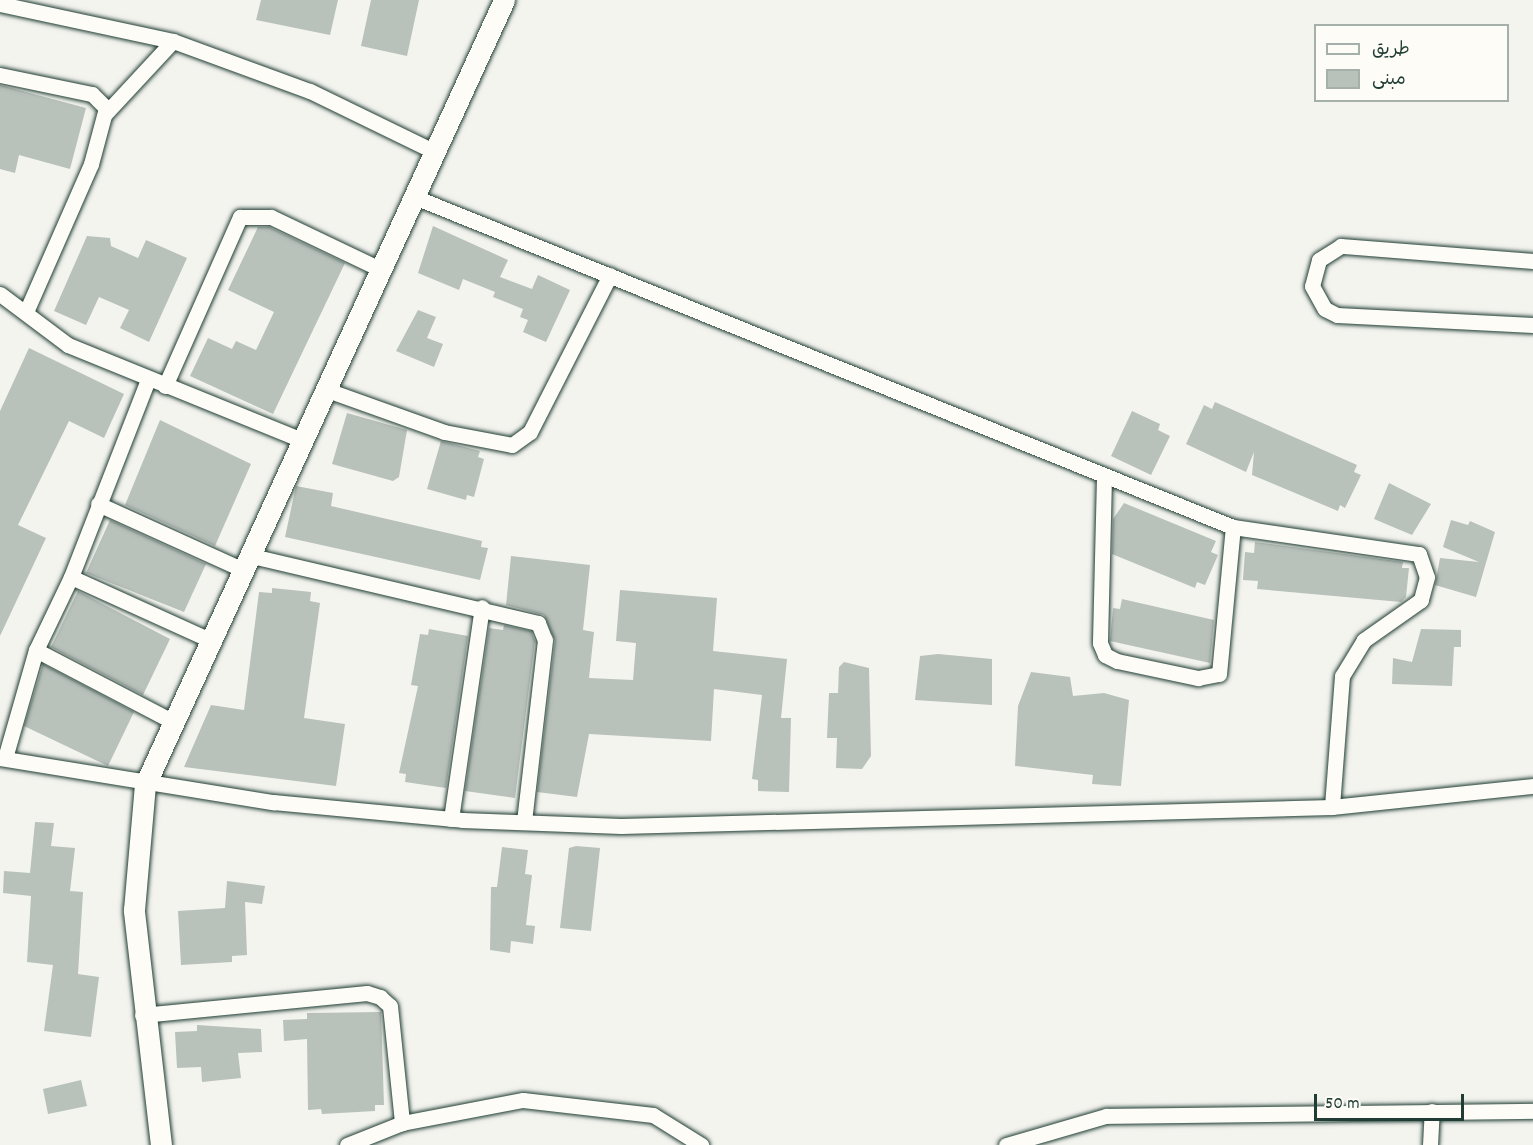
<!DOCTYPE html>
<html>
<head>
<meta charset="utf-8">
<style>
	body { margin:0 }
	#map { position:relative; width:1533px; height:1145px; overflow:hidden; background:#f4f4ef; font-family:Dekko,"Playpen Sans Arabic",sans-serif }
	div>[style] { position:absolute }
	[style*='--x'] { left:calc(var(--x)*1px); top:calc(var(--y)*1px); width:calc(var(--w)*1px); rotate:calc(var(--a)*1deg) }
	.building>* { inset:0; background:#b9c1bb }
	.roads { filter:drop-shadow(0 0 2px #1f3d34) drop-shadow(0 0 2px #1f3d34) }
	.minor>* { height:15px; margin:-7.5px; padding:0 7.5px; transform-origin:7.5px; border-radius:7.5px; background:#fdfcf7 }
	.secondary>* { height:21px; margin:-10.5px; padding:0 10.5px; transform-origin:10.5px; border-radius:10.5px; background:#fdfcf7 }
	span { translate:-50% -50%; white-space:nowrap; text-align:center; line-height:1.15; -webkit-text-stroke:4.5px #fdfcf7; paint-order:stroke }
	.legend { position:absolute; left:1314px; top:24px; width:195px; height:78px; box-sizing:border-box; background:#fdfcf7; border:2px solid #a4b0a9; margin:0; padding:8px 10px; list-style:none; font-size:18px; color:#1f3d34 }
	.legend li { display:flex; align-items:center; gap:12px; height:30px }
	.legend b { width:30px; border:2px solid #a4b0a9 }
	.scale { position:absolute; left:1314px; top:1094px; width:150px; height:27px; box-sizing:border-box; border:3px solid #1f3d34; border-top:0; padding-left:8px; font-size:18px; line-height:21px; white-space:nowrap; color:#1f3d34; -webkit-text-stroke:4px #fdfcf7; paint-order:stroke }
</style>
</head>
<body>
<div id="map">
	<div class="building">
		<i style="clip-path:polygon(261px 0,338px 0,330px 35px,256px 20px)"></i>
		<i style="clip-path:polygon(371px 0,419px 0,407px 56px,361px 46px)"></i>
		<i style="clip-path:polygon(0 85px,86px 108px,70px 169px,19px 155px,15px 173px,0 169px)"></i>
		<i style="clip-path:polygon(433px 226px,508px 260px,500px 277px,532px 289px,538px 275px,570px 290px,546px 342px,523px 332px,528px 320px,520px 317px,523px 309px,493px 297px,495px 292px,463px 279px,459px 290px,418px 273px)"></i>
		<i style="clip-path:polygon(258px 227px,269px 227px,345px 263px,273px 414px,190px 376px,208px 338px,232px 349px,236px 341px,256px 350px,274px 312px,228px 290px)"></i>
		<i style="clip-path:polygon(87px 236px,110px 238px,111px 246px,138px 258px,146px 240px,187px 258px,149px 342px,120px 328px,129px 310px,99px 297px,86px 325px,54px 311px)"></i>
		<i style="clip-path:polygon(418px 310px,436px 317px,427px 338px,443px 344px,434px 367px,396px 351px)"></i>
		<i style="clip-path:polygon(29px 348px,124px 394px,104px 438px,69px 421px,18px 525px,46px 538px,0 636px,0 411px)"></i>
		<i style="clip-path:polygon(1215px 402px,1357px 465px,1354px 472px,1361px 475px,1345px 508px,1340px 505px,1338px 511px,1252px 475px,1254px 452px,1246px 472px,1186px 444px,1204px 405px,1212px 409px)"></i>
		<i style="clip-path:polygon(1132px 411px,1160px 424px,1158px 430px,1170px 436px,1151px 475px,1111px 456px)"></i>
		<i style="clip-path:polygon(347px 413px,407px 430px,399px 477px,393px 481px,332px 464px)"></i>
		<i style="clip-path:polygon(160px 420px,251px 464px,215px 546px,125px 505px)"></i>
		<i style="clip-path:polygon(441px 441px,480px 451px,478px 457px,484px 459px,474px 497px,467px 495px,466px 500px,427px 489px)"></i>
		<i style="clip-path:polygon(1389px 483px,1431px 504px,1412px 535px,1374px 519px)"></i>
		<i style="clip-path:polygon(296px 486px,333px 493px,331px 506px,482px 541px,481px 547px,488px 548px,480px 580px,285px 537px)"></i>
		<i style="clip-path:polygon(1124px 503px,1216px 541px,1211px 552px,1218px 555px,1205px 585px,1197px 582px,1195px 588px,1112px 554px,1113px 519px)"></i>
		<i style="clip-path:polygon(110px 520px,206px 564px,184px 612px,86px 573px)"></i>
		<i style="clip-path:polygon(1451px 520px,1468px 525px,1470px 521px,1495px 532px,1476px 597px,1435px 585px,1440px 558px,1479px 562px,1443px 547px)"></i>
		<i style="clip-path:polygon(1255px 542px,1403px 562px,1402px 568px,1409px 568px,1406px 597px,1401px 602px,1257px 589px,1258px 581px,1243px 580px,1245px 552px,1254px 553px)"></i>
		<i style="clip-path:polygon(511px 556px,590px 565px,583px 630px,594px 632px,589px 678px,633px 680px,636px 643px,616px 641px,620px 590px,717px 598px,713px 651px,787px 659px,781px 718px,791px 718px,789px 792px,758px 791px,758px 780px,752px 779px,762px 695px,714px 689px,711px 741px,589px 734px,577px 797px,537px 792px,555px 641px,544px 615px,506px 605px)"></i>
		<i style="clip-path:polygon(272px 588px,311px 592px,310px 601px,320px 603px,304px 718px,345px 724px,336px 786px,184px 767px,211px 705px,244px 710px,259px 592px,272px 593px)"></i>
		<i style="clip-path:polygon(78px 591px,170px 639px,143px 695px,51px 647px)"></i>
		<i style="clip-path:polygon(1122px 599px,1214px 620px,1210px 663px,1110px 641px,1113px 608px,1120px 609px)"></i>
		<i style="clip-path:polygon(504px 625px,531px 631px,535px 641px,515px 798px,465px 791px,489px 628px,503px 630px)"></i>
		<i style="clip-path:polygon(429px 629px,468px 636px,446px 788px,405px 782px,406px 774px,399px 773px,418px 686px,411px 685px,420px 634px,428px 635px)"></i>
		<i style="clip-path:polygon(1421px 629px,1461px 630px,1461px 647px,1454px 647px,1452px 686px,1392px 684px,1393px 658px,1412px 662px)"></i>
		<i style="clip-path:polygon(938px 654px,992px 659px,992px 705px,915px 700px,920px 656px)"></i>
		<i style="clip-path:polygon(844px 662px,869px 668px,871px 756px,862px 769px,836px 768px,837px 738px,827px 738px,829px 693px,838px 693px,839px 667px)"></i>
		<i style="clip-path:polygon(43px 664px,134px 712px,108px 766px,24px 726px)"></i>
		<i style="clip-path:polygon(1031px 672px,1070px 677px,1073px 696px,1104px 693px,1129px 700px,1121px 786px,1092px 784px,1093px 775px,1015px 766px,1018px 706px)"></i>
		<i style="clip-path:polygon(35px 822px,54px 823px,51px 846px,75px 848px,70px 891px,83px 892px,78px 974px,99px 977px,91px 1037px,44px 1031px,53px 965px,27px 962px,31px 896px,3px 893px,4px 871px,30px 873px)"></i>
		<i style="clip-path:polygon(576px 846px,600px 848px,591px 931px,560px 928px,569px 848px)"></i>
		<i style="clip-path:polygon(502px 847px,528px 850px,525px 874px,532px 875px,526px 925px,535px 926px,533px 944px,511px 941px,510px 953px,490px 950px,491px 887px,497px 887px)"></i>
		<i style="clip-path:polygon(227px 881px,265px 886px,262px 904px,245px 902px,247px 955px,232px 956px,232px 962px,181px 965px,178px 911px,225px 908px)"></i>
		<i style="clip-path:polygon(381px 1012px,384px 1105px,375px 1105px,375px 1111px,322px 1114px,321px 1109px,308px 1110px,307px 1039px,284px 1041px,283px 1020px,307px 1019px,307px 1013px)"></i>
		<i style="clip-path:polygon(197px 1025px,261px 1029px,262px 1052px,238px 1053px,241px 1078px,202px 1082px,201px 1067px,177px 1068px,175px 1032px,197px 1031px)"></i>
		<i style="clip-path:polygon(81px 1080px,87px 1106px,48px 1114px,43px 1089px)"></i>
	</div>
	<div class="roads">
		<div class="minor">
			<i style="--x:0;--y:4;--w:177;--a:12.1"></i>
			<i style="--x:173;--y:41;--w:146;--a:20.1"></i>
			<i style="--x:310;--y:91;--w:137;--a:26"></i>
			<i style="--x:0;--y:75;--w:94;--a:11.7"></i>
			<i style="--x:92;--y:94;--w:20;--a:45"></i>
			<i style="--x:106;--y:108;--w:58;--a:105"></i>
			<i style="--x:91;--y:164;--w:159;--a:113.7"></i>
			<i style="--x:106;--y:113;--w:98;--a:-47.1"></i>
			<i style="--x:412;--y:196;--w:885;--a:21.96"></i>
			<i style="--x:1233;--y:527;--w:188;--a:8.3"></i>
			<i style="--x:1419;--y:554;--w:24;--a:71"></i>
			<i style="--x:1427;--y:577;--w:24;--a:105"></i>
			<i style="--x:1421;--y:600;--w:70;--a:144.9"></i>
			<i style="--x:1364;--y:640;--w:42;--a:121.4"></i>
			<i style="--x:1342;--y:676;--w:131;--a:94.4"></i>
			<i style="--x:1533;--y:261;--w:193;--a:-175.5"></i>
			<i style="--x:1341;--y:246;--w:26;--a:148"></i>
			<i style="--x:1319;--y:260;--w:27;--a:105"></i>
			<i style="--x:1312;--y:286;--w:26;--a:61"></i>
			<i style="--x:1325;--y:309;--w:13;--a:27"></i>
			<i style="--x:1337;--y:315;--w:196;--a:2.9"></i>
			<i style="--x:0;--y:294;--w:85;--a:36.9"></i>
			<i style="--x:68;--y:345;--w:253;--a:22.1"></i>
			<i style="--x:165;--y:386;--w:185;--a:-66.1"></i>
			<i style="--x:240;--y:217;--w:31;--a:0"></i>
			<i style="--x:271;--y:217;--w:119;--a:25.5"></i>
			<i style="--x:327;--y:390;--w:124;--a:19.7"></i>
			<i style="--x:444;--y:432;--w:69;--a:10.8"></i>
			<i style="--x:512;--y:445;--w:22;--a:-36"></i>
			<i style="--x:530;--y:432;--w:176;--a:-63"></i>
			<i style="--x:1104;--y:477;--w:166;--a:91.4"></i>
			<i style="--x:1100;--y:643;--w:13;--a:67"></i>
			<i style="--x:1105;--y:655;--w:13;--a:27"></i>
			<i style="--x:1117;--y:661;--w:83;--a:11.9"></i>
			<i style="--x:1198;--y:678;--w:21;--a:-11"></i>
			<i style="--x:1219;--y:674;--w:148;--a:-84.6"></i>
			<i style="--x:98;--y:504;--w:162;--a:24.4"></i>
			<i style="--x:252;--y:556;--w:294;--a:13.2"></i>
			<i style="--x:538;--y:623;--w:18;--a:68"></i>
			<i style="--x:545;--y:640;--w:182;--a:96.6"></i>
			<i style="--x:71;--y:577;--w:155;--a:24.4"></i>
			<i style="--x:36;--y:650;--w:156;--a:27.6"></i>
			<i style="--x:0;--y:758;--w:277;--a:9.2"></i>
			<i style="--x:273;--y:802;--w:190;--a:5.4"></i>
			<i style="--x:462;--y:820;--w:159;--a:2.2"></i>
			<i style="--x:621;--y:826;--w:711;--a:-1.53"></i>
			<i style="--x:1332;--y:807;--w:202;--a:-6"></i>
			<i style="--x:5;--y:758;--w:112;--a:-74"></i>
			<i style="--x:36;--y:650;--w:81;--a:-64.4"></i>
			<i style="--x:71;--y:577;--w:212;--a:-68.7"></i>
			<i style="--x:451;--y:819;--w:214;--a:-81.7"></i>
			<i style="--x:142;--y:1015;--w:226;--a:-5.6"></i>
			<i style="--x:367;--y:993;--w:14;--a:17"></i>
			<i style="--x:380;--y:997;--w:13;--a:42"></i>
			<i style="--x:390;--y:1006;--w:118;--a:84.1"></i>
			<i style="--x:347;--y:1145;--w:59;--a:-21.8"></i>
			<i style="--x:402;--y:1123;--w:123;--a:-10.8"></i>
			<i style="--x:523;--y:1100;--w:131;--a:6.6"></i>
			<i style="--x:653;--y:1115;--w:57;--a:32"></i>
			<i style="--x:1006;--y:1145;--w:104;--a:-16.2"></i>
			<i style="--x:1106;--y:1116;--w:427;--a:-0.7"></i>
			<i style="--x:1430;--y:1145;--w:34;--a:-87"></i>
		</div>
		<div class="secondary">
			<i style="--x:161;--y:1145;--w:237;--a:-96.6"></i>
			<i style="--x:134;--y:910;--w:125;--a:-85"></i>
			<i style="--x:145;--y:785;--w:863;--a:-65.42"></i>
		</div>
	</div>
	<ul class="legend">
	<li><b style="height:8px;background:#fdfcf7"></b>طريق</li>
	<li><b style="height:16px;background:#b9c1bb"></b>مبنى</li>
	</ul>
	<div class="scale">50 m</div>
</div>
</body>
</html>
